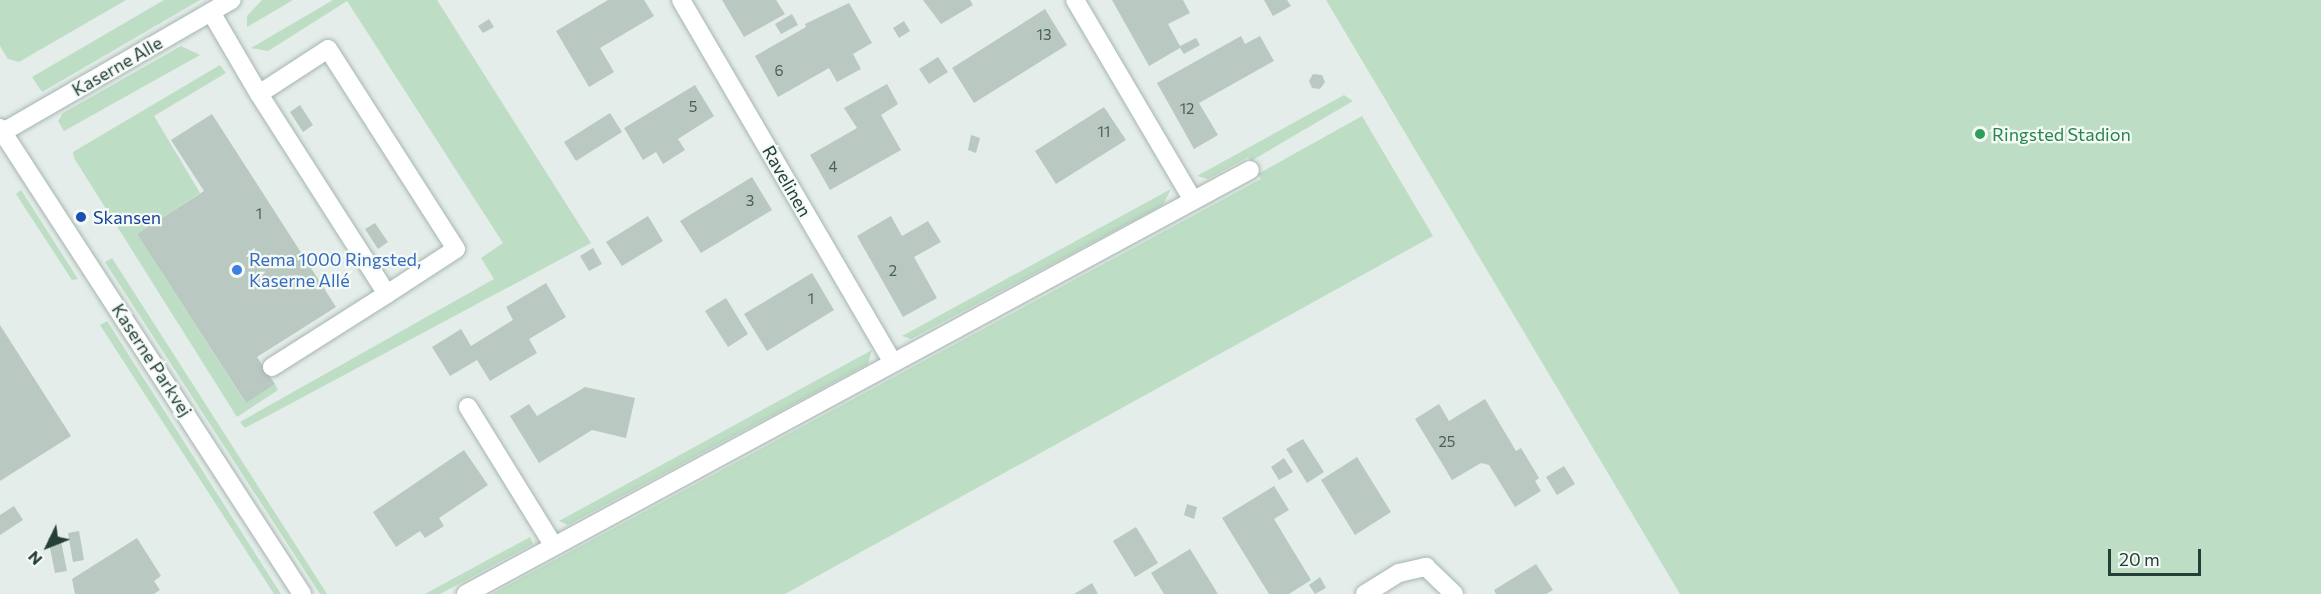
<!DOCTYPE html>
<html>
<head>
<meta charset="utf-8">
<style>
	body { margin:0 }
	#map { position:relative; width:2321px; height:594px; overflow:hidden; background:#e4ede9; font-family:Commissioner,sans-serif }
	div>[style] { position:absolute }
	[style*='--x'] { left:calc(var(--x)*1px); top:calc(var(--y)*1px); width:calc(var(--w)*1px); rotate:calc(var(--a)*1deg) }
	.green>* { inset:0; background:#bddec4 }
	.building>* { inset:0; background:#b9c8c1 }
	.roads { filter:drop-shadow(0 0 2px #a6b5b0) drop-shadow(0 0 2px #a6b5b0) }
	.lane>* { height:18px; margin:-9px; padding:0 9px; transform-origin:9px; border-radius:9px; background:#fff }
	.street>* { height:18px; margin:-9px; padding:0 9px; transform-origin:9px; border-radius:9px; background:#fff }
	.secondary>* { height:18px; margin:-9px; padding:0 9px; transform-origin:9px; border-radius:9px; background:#fff }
	.dots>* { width:16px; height:16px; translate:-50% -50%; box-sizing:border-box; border:3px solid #f5faf7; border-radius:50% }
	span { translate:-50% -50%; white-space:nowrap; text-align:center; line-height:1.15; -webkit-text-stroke:4.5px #f5faf7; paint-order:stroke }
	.number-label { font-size:15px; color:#486159 }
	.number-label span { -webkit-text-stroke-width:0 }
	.street-label { font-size:18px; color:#233f36 }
	.leisure-label { font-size:18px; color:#27864d }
	.left { translate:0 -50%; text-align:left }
	.transit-label { font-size:18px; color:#164399 }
	.shop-label { font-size:18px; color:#366cbe }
	.north { position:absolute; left:18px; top:516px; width:60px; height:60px; -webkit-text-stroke:4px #f5faf7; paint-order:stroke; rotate:227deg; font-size:16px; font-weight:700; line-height:24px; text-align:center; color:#233f36 }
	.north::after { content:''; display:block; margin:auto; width:21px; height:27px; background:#233f36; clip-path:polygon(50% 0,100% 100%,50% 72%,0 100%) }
	.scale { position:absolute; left:2108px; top:549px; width:93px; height:27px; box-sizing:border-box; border:3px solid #233f36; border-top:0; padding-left:8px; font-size:18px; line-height:21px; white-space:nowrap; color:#233f36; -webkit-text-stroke:4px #f5faf7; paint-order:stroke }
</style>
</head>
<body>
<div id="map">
	<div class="green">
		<i style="clip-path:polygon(0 0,126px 0,19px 62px,8px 59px,0 46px)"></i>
		<i style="clip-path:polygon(164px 0,200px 0,42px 92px,32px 77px)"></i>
		<i style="clip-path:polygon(262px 0,293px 0,247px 27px,247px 16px)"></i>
		<i style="clip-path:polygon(333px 0,437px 0,591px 243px,245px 428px,240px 422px,494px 279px,481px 258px,503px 243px,347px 1px,268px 51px,251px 48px)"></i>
		<i style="clip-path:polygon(1326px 0,2321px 0,2321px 594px,1680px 594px)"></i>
		<i style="clip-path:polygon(181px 46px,200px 55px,64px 131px,58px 121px,63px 113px)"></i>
		<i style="clip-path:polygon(220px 65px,226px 73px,154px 116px,200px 193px,137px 234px,245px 402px,275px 384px,278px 390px,237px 417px,74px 158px,73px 152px)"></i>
		<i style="clip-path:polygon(1344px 95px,1353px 101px,1251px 161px,1248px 157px,1208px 179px,1197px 176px)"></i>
		<i style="clip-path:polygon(1362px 116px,1433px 236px,785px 594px,492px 594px,1261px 179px,1258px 174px)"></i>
		<i style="clip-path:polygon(1171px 189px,1163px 205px,911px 339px,902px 336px)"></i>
		<i style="clip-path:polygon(21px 190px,78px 279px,72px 280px,16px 194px)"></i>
		<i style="clip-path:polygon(112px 258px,327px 594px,328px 594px,320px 594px,105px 262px)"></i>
		<i style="clip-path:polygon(107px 321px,281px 594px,274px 594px,100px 325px)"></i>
		<i style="clip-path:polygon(872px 350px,868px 364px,568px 525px,559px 521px)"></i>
		<i style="clip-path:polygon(530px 537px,533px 544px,440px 594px,425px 594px)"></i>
	</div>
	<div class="building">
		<i style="clip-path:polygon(608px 0,644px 0,654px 16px,600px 48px,614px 72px,589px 87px,556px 31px)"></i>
		<i style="clip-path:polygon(722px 0,776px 0,785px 14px,744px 37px)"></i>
		<i style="clip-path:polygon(923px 0,970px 0,973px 5px,941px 24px)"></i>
		<i style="clip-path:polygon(1112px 0,1183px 0,1190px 13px,1168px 24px,1180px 46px,1196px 38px,1200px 45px,1184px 54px,1180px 48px,1149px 66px)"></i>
		<i style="clip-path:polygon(1264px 0,1287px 0,1291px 6px,1273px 16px)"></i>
		<i style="clip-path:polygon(849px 3px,872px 43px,853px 54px,861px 69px,837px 82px,829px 68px,778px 97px,755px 56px,806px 27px,805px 24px)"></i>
		<i style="clip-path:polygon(1045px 9px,1067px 45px,974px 103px,952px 68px)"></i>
		<i style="clip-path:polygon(792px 14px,798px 25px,781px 34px,775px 24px)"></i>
		<i style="clip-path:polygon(489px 19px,494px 27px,483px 33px,478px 26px)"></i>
		<i style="clip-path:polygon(904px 21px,910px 31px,899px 38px,893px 28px)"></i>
		<i style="clip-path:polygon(1241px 36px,1245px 44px,1260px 36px,1274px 61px,1199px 103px,1218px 135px,1194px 149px,1157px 83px)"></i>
		<i style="clip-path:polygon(938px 57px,948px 72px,929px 84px,919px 69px)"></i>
		<i style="clip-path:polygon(1313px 74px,1322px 75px,1325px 82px,1320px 89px,1312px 88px,1309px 81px)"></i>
		<i style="clip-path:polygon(887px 84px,898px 104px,881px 115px,901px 150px,830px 190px,810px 155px,857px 128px,844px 108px)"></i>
		<i style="clip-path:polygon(695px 85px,714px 116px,678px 139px,685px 150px,663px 164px,656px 152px,643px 160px,624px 128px)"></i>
		<i style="clip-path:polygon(300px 105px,313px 125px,303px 132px,290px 112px)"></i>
		<i style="clip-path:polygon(1104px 107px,1126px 140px,1056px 184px,1035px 151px)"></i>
		<i style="clip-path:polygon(610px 113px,622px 132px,576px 161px,564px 142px)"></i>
		<i style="clip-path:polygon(212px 114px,336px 307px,257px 357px,275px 384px,246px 403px,137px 234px,204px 191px,171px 140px)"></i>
		<i style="clip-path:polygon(971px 135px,980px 138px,976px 153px,968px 150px)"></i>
		<i style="clip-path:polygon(752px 177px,772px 210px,701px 253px,680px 221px)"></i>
		<i style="clip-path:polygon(648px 216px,663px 241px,622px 266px,606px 242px)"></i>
		<i style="clip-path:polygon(891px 216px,902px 236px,928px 221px,941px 242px,914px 257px,937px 298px,903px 317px,857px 236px)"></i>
		<i style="clip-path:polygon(375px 223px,388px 242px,378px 249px,365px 229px)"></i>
		<i style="clip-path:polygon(593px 248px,602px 264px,589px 271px,580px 256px)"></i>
		<i style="clip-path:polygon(812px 273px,834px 310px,767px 351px,744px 314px)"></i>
		<i style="clip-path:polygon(546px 283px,566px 317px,529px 339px,537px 353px,490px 381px,477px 360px,450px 376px,432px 347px,461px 329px,471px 346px,513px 320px,506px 307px)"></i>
		<i style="clip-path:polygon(726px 298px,748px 334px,728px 347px,705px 311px)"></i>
		<i style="clip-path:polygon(0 325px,71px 436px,0 481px)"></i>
		<i style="clip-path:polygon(585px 387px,635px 398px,626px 438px,592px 430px,539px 463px,510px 416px,529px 404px,537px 416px)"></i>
		<i style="clip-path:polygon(1485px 399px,1516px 451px,1521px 448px,1539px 478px,1535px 481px,1541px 491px,1515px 507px,1489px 465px,1481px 463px,1452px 480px,1415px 419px,1439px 404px,1449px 421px)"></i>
		<i style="clip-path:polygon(1303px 439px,1324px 472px,1307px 483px,1286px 449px)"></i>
		<i style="clip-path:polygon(464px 450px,488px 485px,439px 518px,444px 526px,425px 538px,420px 531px,396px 547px,373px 512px)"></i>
		<i style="clip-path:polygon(1357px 457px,1391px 512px,1355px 535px,1321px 480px)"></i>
		<i style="clip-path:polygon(1284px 458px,1293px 472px,1279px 480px,1271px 467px)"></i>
		<i style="clip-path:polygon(1564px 466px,1575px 484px,1557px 495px,1546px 477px)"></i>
		<i style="clip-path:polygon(1274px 486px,1289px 510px,1274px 519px,1311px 580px,1289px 594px,1269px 594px,1222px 518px)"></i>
		<i style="clip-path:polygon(1187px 504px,1197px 507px,1194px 519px,1184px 515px)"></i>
		<i style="clip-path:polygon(14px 506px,23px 520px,0 535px,0 515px)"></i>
		<i style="clip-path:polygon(1136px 527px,1158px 563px,1135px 577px,1113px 541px)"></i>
		<i style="clip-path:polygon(79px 531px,84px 560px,73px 562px,68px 533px)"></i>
		<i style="clip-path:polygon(60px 536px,67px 571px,55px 573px,48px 538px)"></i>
		<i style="clip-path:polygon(137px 538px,161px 576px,154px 581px,160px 590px,154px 594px,75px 594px,72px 579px)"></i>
		<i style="clip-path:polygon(1190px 549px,1218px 594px,1164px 594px,1151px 573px)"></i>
		<i style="clip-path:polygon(1536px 564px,1553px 590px,1546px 594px,1496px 594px,1494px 590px)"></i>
		<i style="clip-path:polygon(1320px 577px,1326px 588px,1315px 594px,1309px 585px)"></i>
		<i style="clip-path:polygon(1092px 583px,1098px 594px,1074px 594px)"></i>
	</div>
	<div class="roads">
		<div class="lane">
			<i style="--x:211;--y:12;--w:95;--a:59.7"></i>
			<i style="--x:259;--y:94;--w:237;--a:57.4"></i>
			<i style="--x:387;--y:294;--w:82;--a:-33.1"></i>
			<i style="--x:456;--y:249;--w:237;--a:-122.6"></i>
			<i style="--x:328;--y:49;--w:82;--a:146.9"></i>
			<i style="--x:272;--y:367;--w:136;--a:-32.4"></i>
		</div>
		<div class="street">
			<i style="--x:681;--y:0;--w:420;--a:59.7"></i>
			<i style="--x:1075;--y:0;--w:232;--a:59.5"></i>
			<i style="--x:468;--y:407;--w:163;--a:58.3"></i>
			<i style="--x:466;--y:594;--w:891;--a:-28.41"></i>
			<i style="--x:1365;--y:594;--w:40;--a:-32"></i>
			<i style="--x:1399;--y:573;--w:28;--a:-13"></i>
			<i style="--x:1426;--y:567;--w:39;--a:44"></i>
		</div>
		<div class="secondary">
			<i style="--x:0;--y:128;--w:555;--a:57.05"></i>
			<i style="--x:3;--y:132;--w:264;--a:-30"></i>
		</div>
	</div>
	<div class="dots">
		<i style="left:1980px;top:134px;background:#2e9e5b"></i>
		<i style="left:81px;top:217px;background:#1a4fb4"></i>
		<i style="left:237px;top:270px;background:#3f7fe0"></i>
	</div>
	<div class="number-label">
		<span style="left:1044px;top:35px">13</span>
		<span style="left:779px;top:71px">6</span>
		<span style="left:693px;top:107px">5</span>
		<span style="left:1187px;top:109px">12</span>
		<span style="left:1104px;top:132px">11</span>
		<span style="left:833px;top:167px">4</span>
		<span style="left:750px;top:201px">3</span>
		<span style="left:259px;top:214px">1</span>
		<span style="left:893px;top:271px">2</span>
		<span style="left:811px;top:299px">1</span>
		<span style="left:1447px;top:442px">25</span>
	</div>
	<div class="street-label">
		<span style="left:117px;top:66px;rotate:-30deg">Kaserne Alle</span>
		<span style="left:787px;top:181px;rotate:60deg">Ravelinen</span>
		<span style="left:152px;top:360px;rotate:57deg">Kaserne Parkvej</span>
	</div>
	<div class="leisure-label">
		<span class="left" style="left:1992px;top:134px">Ringsted Stadion</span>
	</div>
	<div class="transit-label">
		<span class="left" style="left:93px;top:217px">Skansen</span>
	</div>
	<div class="shop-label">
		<span class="left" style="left:249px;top:270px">Rema 1000 Ringsted,<br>Kaserne Allé</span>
	</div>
	<div class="north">N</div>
	<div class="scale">20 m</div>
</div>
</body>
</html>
